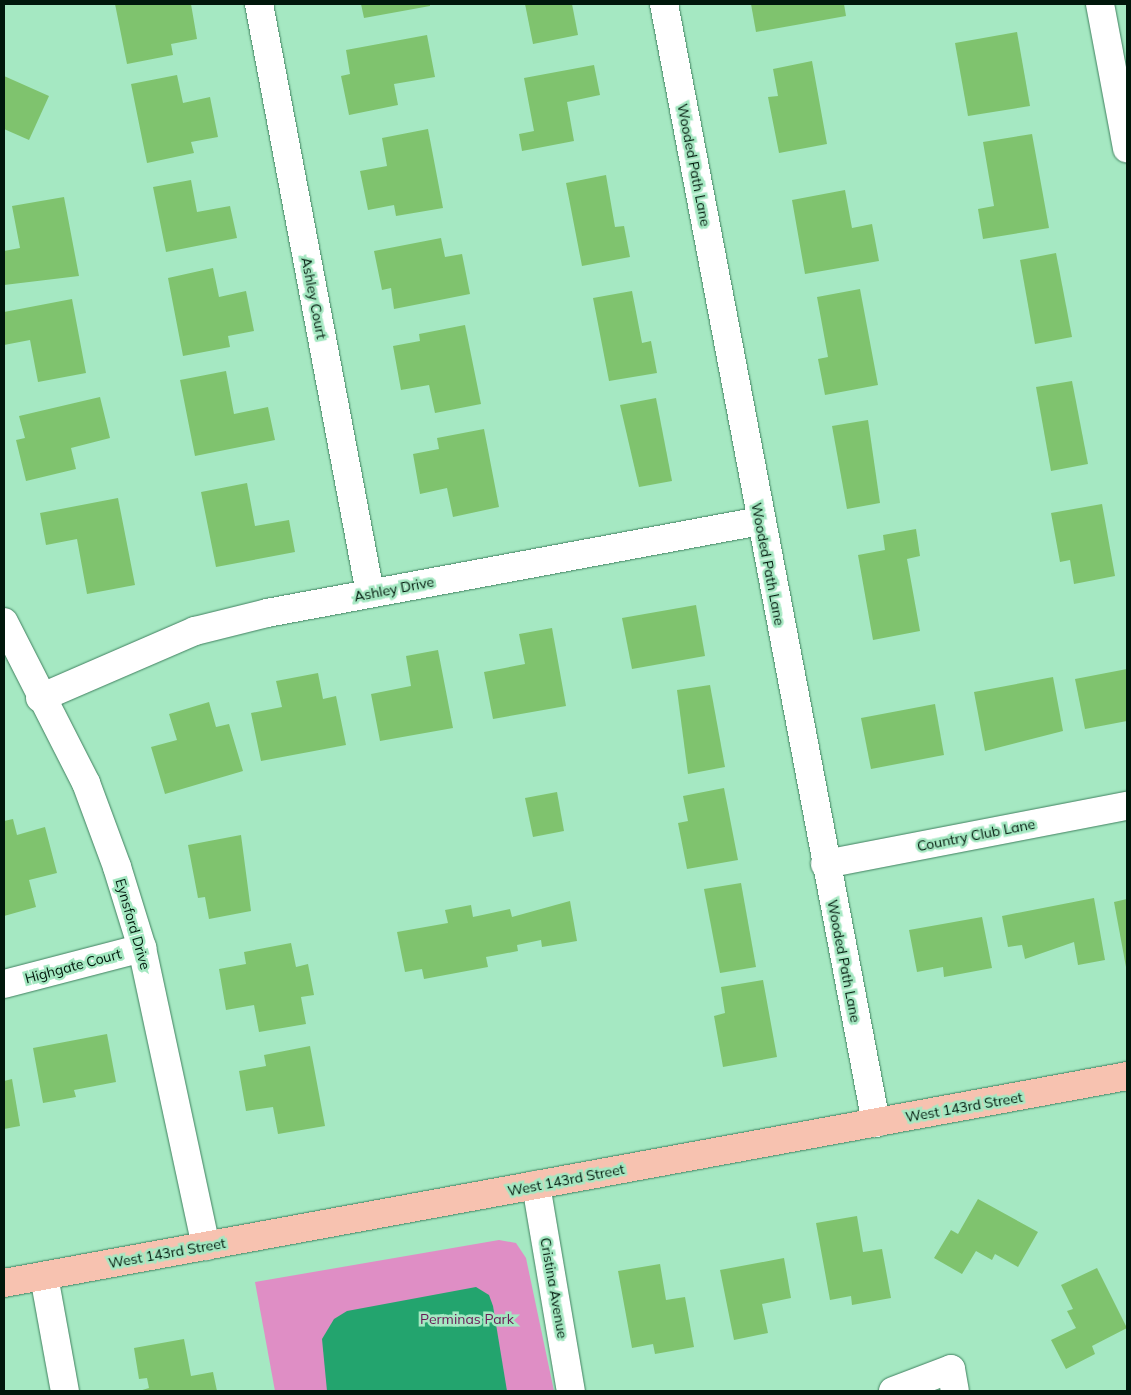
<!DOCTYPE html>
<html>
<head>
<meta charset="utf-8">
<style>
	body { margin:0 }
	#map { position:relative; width:1131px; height:1395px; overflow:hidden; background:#a5e8c2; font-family:Mulish,sans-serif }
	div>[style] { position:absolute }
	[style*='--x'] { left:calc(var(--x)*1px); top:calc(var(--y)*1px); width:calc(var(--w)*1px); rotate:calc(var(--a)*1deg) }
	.green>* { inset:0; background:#df8ec5 }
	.water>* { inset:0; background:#23a46e }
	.building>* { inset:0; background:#7fc36e }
	.roads { filter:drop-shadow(0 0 1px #418160) drop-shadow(0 0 1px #418160) }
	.minor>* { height:28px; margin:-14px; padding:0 14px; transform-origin:14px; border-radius:14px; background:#fff }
	.major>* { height:28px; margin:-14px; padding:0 14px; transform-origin:14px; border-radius:14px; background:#f7c2b0 }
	span { translate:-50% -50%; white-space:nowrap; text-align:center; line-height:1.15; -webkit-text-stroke:5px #a5e8c2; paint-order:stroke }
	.street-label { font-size:14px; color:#00170b }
	.park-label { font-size:14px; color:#691956 }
	.frame { position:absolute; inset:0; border:5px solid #00170b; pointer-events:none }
</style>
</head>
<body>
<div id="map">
	<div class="green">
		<i style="clip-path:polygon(499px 1240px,516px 1243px,526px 1258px,554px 1391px,275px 1391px,255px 1282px)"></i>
	</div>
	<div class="water">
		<i style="clip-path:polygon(476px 1287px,489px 1295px,493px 1306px,507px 1391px,327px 1391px,322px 1339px,334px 1319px,347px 1311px)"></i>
	</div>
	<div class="building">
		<i style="clip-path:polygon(115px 4px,191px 4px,197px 39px,171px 44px,173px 55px,127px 64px)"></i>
		<i style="clip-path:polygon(361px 4px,430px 4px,430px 6px,364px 18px)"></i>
		<i style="clip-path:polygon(525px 4px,572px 4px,578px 35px,533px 44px)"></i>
		<i style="clip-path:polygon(751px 4px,844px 4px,846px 16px,756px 32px)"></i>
		<i style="clip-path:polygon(1017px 32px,1030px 106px,968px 116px,955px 43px)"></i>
		<i style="clip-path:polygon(427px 35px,435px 77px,394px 84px,398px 105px,349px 115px,341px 76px,350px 74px,346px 50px)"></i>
		<i style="clip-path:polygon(812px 61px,827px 144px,779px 153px,768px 97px,778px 96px,773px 69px)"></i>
		<i style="clip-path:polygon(594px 65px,600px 95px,567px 102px,574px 141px,522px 151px,519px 134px,534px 131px,524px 78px)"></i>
		<i style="clip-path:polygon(177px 75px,183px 103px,210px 97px,218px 137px,191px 142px,194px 153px,147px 163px,131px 84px)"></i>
		<i style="clip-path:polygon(4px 76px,49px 96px,29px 140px,4px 129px)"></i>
		<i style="clip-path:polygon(428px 129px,443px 208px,396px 216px,394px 205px,368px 210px,360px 171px,387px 166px,382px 138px)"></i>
		<i style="clip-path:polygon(1032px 134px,1049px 228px,983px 239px,978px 209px,994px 206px,983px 142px)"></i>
		<i style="clip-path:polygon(606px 175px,615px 227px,624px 226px,630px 257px,582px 266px,566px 183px)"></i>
		<i style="clip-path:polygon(191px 180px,197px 212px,230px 206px,237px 238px,166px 252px,153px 187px)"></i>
		<i style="clip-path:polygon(845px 190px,852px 228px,872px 224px,879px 261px,805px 274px,792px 200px)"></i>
		<i style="clip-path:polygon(64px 197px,79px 276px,4px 285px,4px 251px,20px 248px,12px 206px)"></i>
		<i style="clip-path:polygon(441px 238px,445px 257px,462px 254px,470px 294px,394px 309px,391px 288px,382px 290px,374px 251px)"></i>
		<i style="clip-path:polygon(1056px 253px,1072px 337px,1035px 344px,1020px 260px)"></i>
		<i style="clip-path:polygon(213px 268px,219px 297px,246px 291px,254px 331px,228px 336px,230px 347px,183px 356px,168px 278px)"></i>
		<i style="clip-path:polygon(860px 289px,878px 385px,825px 395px,818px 359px,828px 357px,817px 297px)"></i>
		<i style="clip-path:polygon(632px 291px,642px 343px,651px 341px,657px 373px,609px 381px,593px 298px)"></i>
		<i style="clip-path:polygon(72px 299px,86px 373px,38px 382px,30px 340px,4px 345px,4px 312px)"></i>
		<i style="clip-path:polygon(465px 325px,481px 404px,435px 413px,429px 385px,401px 390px,393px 346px,420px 341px,419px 334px)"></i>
		<i style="clip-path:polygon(226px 371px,234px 414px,268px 407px,275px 440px,195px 456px,180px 380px)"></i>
		<i style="clip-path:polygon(1072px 381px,1088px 464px,1051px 471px,1036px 387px)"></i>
		<i style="clip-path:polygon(100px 397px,110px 438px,71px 448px,76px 469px,26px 481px,16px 440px,25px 438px,19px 416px)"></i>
		<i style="clip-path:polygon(656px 398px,672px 481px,639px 487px,620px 405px)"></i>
		<i style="clip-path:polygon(868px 420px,880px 503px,847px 509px,832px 426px)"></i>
		<i style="clip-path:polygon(484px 429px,499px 507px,453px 517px,447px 488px,420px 494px,413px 454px,439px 449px,437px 438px)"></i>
		<i style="clip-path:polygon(247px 483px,255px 526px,289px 520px,295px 552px,216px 567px,201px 492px)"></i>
		<i style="clip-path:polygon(118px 498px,135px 585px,87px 594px,77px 539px,46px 545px,40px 513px)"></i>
		<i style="clip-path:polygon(1102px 504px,1115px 576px,1074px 584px,1070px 560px,1060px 562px,1051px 513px)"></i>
		<i style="clip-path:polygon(916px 529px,920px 556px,907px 559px,920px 631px,873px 640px,858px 555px,885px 550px,883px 535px)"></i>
		<i style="clip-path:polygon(696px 605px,705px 656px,632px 669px,622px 618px)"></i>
		<i style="clip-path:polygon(552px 628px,566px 706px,493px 719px,484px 672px,525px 664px,519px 634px)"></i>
		<i style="clip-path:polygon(438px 650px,453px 728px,380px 741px,371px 694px,411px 686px,406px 656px)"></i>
		<i style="clip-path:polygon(1127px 669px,1127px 721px,1085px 729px,1075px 679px)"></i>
		<i style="clip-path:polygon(318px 673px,323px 699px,336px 696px,346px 745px,261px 761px,251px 713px,282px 707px,276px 681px)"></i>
		<i style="clip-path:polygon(1053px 677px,1063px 731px,985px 751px,974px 692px)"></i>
		<i style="clip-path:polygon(710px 685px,725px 767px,688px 774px,677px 690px)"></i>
		<i style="clip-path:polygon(209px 702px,216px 727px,229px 724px,243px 771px,165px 794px,151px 747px,177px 740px,169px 714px)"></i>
		<i style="clip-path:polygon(935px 704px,944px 755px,871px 769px,861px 718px)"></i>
		<i style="clip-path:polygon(724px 788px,738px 860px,687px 869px,678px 823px,688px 821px,683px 796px)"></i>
		<i style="clip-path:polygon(557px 792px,564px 831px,533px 837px,525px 798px)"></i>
		<i style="clip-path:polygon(13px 819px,17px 835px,45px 827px,57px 873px,29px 880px,36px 907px,4px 916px,4px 821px)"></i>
		<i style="clip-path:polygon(241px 835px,251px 911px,209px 919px,205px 897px,198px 898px,188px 845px)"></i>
		<i style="clip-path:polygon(741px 883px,756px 967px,720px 973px,704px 889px)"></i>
		<i style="clip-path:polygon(1094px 898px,1105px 960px,1078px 965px,1074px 942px,1025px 959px,1022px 945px,1008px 947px,1002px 916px)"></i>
		<i style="clip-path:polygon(1127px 899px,1127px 966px,1126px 967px,1114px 902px)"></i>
		<i style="clip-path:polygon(570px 901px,577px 941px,542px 947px,541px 940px,517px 945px,518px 951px,486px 957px,488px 967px,424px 979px,422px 969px,405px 972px,397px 932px,448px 923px,445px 910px,471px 905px,473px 917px,510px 909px,512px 917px)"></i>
		<i style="clip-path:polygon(982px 917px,992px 968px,944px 977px,943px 967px,917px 972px,909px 930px)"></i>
		<i style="clip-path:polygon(291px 943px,296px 967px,308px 964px,314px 995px,301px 997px,306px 1024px,259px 1032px,254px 1005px,226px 1010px,219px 969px,246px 964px,244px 952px)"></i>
		<i style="clip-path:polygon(763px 980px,777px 1057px,723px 1067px,714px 1016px,725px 1013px,721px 987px)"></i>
		<i style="clip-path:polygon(107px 1034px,116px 1082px,74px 1090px,76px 1097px,43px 1103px,33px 1048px)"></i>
		<i style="clip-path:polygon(310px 1046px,325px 1126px,278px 1134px,273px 1107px,246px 1111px,239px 1071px,266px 1066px,264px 1055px)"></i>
		<i style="clip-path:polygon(12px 1079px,20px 1126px,4px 1129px,4px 1081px)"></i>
		<i style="clip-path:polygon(978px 1199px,1038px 1232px,1018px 1267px,995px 1254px,992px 1260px,976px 1251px,962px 1274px,934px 1258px,951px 1230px,958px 1234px)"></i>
		<i style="clip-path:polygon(857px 1216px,863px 1252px,882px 1249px,891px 1298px,852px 1305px,851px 1296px,830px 1300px,816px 1223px)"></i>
		<i style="clip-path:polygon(784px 1258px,791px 1298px,762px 1304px,768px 1333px,734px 1340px,720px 1270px)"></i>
		<i style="clip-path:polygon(660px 1264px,666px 1300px,685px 1297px,694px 1347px,655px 1354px,653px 1344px,632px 1348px,618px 1271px)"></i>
		<i style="clip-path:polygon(1097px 1268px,1127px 1328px,1092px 1346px,1095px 1354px,1066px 1369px,1051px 1340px,1076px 1328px,1067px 1311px,1073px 1309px,1061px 1285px)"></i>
		<i style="clip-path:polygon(184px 1339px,191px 1376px,213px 1372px,217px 1391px,139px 1391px,149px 1388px,147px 1378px,139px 1379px,134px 1348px)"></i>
	</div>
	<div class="roads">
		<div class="minor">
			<i style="--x:259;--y:4;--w:599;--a:79.33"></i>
			<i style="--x:664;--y:4;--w:1139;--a:79.27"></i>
			<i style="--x:1100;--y:4;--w:147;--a:79.4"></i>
			<i style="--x:4;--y:622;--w:181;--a:63"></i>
			<i style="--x:86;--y:783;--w:90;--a:69.7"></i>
			<i style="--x:117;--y:867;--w:85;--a:72.8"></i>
			<i style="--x:142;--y:948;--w:305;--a:77.9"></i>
			<i style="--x:40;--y:698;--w:169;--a:-23.4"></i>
			<i style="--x:195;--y:631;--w:74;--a:-14"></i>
			<i style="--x:267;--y:613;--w:502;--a:-10.57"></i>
			<i style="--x:825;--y:864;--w:308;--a:-10.9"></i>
			<i style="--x:4;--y:984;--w:143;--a:-14.6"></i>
			<i style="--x:536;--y:1185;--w:209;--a:80.4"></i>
			<i style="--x:44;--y:1276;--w:117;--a:79.7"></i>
			<i style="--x:893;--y:1391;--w:62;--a:-20.8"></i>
			<i style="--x:951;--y:1369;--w:22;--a:80"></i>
		</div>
		<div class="major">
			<i style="--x:4;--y:1283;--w:1142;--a:-10.44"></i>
		</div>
	</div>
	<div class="street-label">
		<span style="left:694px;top:165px;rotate:79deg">Wooded Path Lane</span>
		<span style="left:314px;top:298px;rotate:79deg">Ashley Court</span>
		<span style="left:768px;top:564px;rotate:79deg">Wooded Path Lane</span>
		<span style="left:394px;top:589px;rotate:-11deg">Ashley Drive</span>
		<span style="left:976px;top:835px;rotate:-11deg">Country Club Lane</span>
		<span style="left:133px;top:924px;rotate:74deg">Eynsford Drive</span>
		<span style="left:844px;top:961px;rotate:79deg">Wooded Path Lane</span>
		<span style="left:73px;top:966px;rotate:-15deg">Highgate Court</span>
		<span style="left:964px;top:1107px;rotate:-10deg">West 143rd Street</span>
		<span style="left:566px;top:1180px;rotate:-11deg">West 143rd Street</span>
		<span style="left:167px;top:1253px;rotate:-10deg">West 143rd Street</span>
		<span style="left:554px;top:1288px;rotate:80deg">Cristina Avenue</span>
	</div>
	<div class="park-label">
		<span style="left:467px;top:1319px">Perminas Park</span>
	</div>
	<div class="frame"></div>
</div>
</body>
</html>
